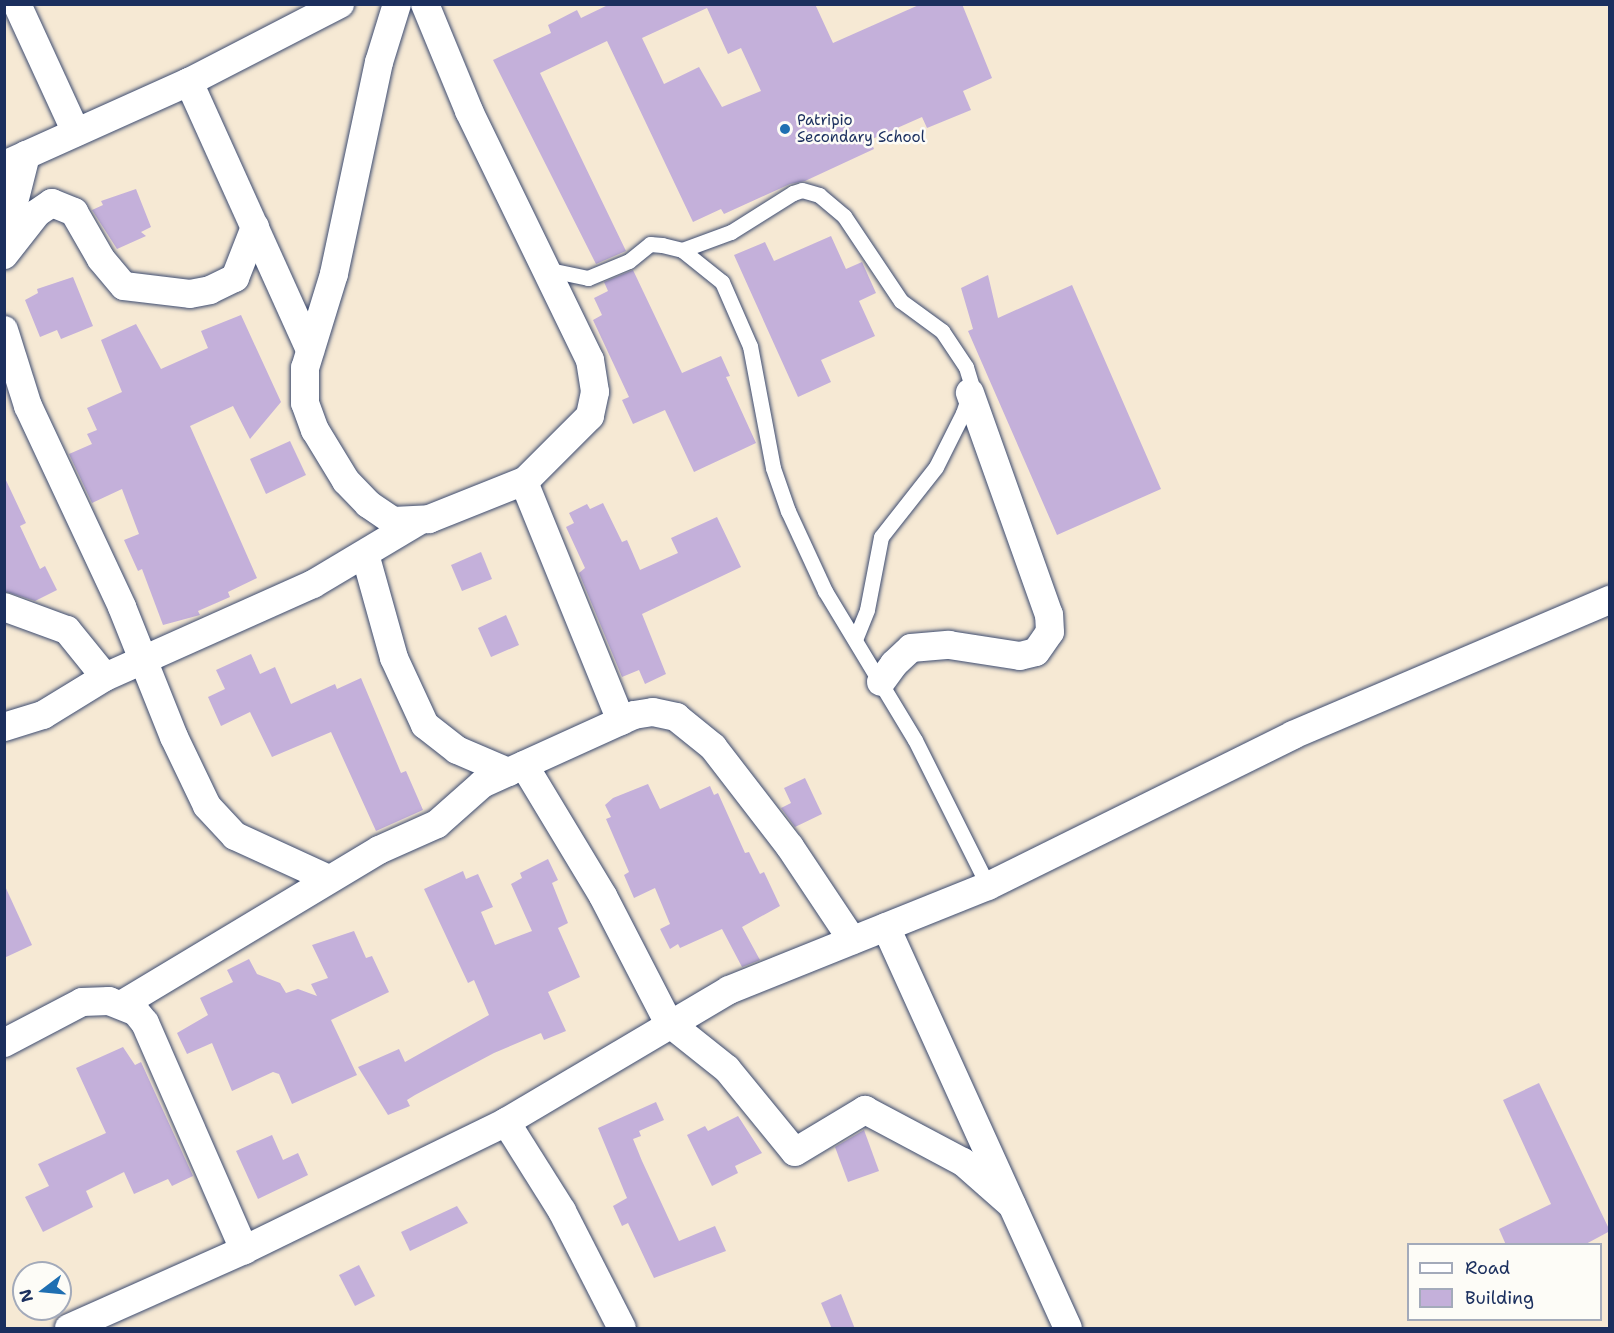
<!DOCTYPE html>
<html>
<head>
<meta charset="utf-8">
<style>
	body { margin:0 }
	#map { position:relative; width:1614px; height:1333px; overflow:hidden; background:#f6e9d4; font-family:"Shantell Sans",sans-serif }
	div>[style] { position:absolute }
	[style*='--x'] { left:calc(var(--x)*1px); top:calc(var(--y)*1px); width:calc(var(--w)*1px); rotate:calc(var(--a)*1deg) }
	.building>* { inset:0; background:#c4b0da }
	.roads { filter:drop-shadow(0 0 2px #3c4b70) drop-shadow(0 0 2px #3c4b70) }
	.lane>* { height:15px; margin:-7.5px; padding:0 7.5px; transform-origin:7.5px; border-radius:7.5px; background:#fff }
	.street>* { height:28px; margin:-14px; padding:0 14px; transform-origin:14px; border-radius:14px; background:#fff }
	.dots>* { width:16px; height:16px; translate:-50% -50%; box-sizing:border-box; border:3px solid #fdfcf7; border-radius:50% }
	span { translate:-50% -50%; white-space:nowrap; text-align:center; line-height:1.15; -webkit-text-stroke:5px #fdfcf7; paint-order:stroke }
	.poi-label { font-size:15px; color:#1b2f5e }
	.left { translate:0 -50%; text-align:left }
	.frame { position:absolute; inset:0; border:6px solid #1b2f5e; pointer-events:none }
	.legend { position:absolute; left:1407px; top:1243px; width:195px; height:78px; box-sizing:border-box; background:#fdfcf7; border:2px solid #a3aaba; margin:0; padding:8px 10px; list-style:none; font-size:18px; color:#1b2f5e }
	.legend li { display:flex; align-items:center; gap:12px; height:30px }
	.legend b { width:30px; border:2px solid #a3aaba }
	.north { position:absolute; left:12px; top:1261px; width:60px; height:60px; box-sizing:border-box; background:#fdfcf7; border:2px solid #a3aaba; border-radius:50%; rotate:254deg; font-size:16px; font-weight:700; line-height:24px; text-align:center; color:#1b2f5e }
	.north::after { content:''; display:block; margin:auto; width:21px; height:27px; background:#1f6fb2; clip-path:polygon(50% 0,100% 100%,50% 72%,0 100%) }
</style>
</head>
<body>
<div id="map">
	<div class="building">
		<i style="clip-path:polygon(evenodd,610px 4px,815px 4px,833px 43px,921px 4px,962px 4px,992px 78px,963px 91px,971px 110px,927px 128px,922px 117px,870px 140px,874px 149px,805px 181px,790px 184px,724px 214px,721px 209px,693px 222px,607px 41px,540px 73px,626px 251px,596px 264px,493px 60px,551px 33px,548px 25px,577px 10px,581px 18px,610px 4px,707px 8px,728px 54px,741px 48px,761px 91px,722px 107px,699px 67px,664px 84px,642px 38px,707px 8px)"></i>
		<i style="clip-path:polygon(136px 189px,151px 227px,141px 232px,146px 236px,117px 249px,92px 210px,103px 205px,101px 201px)"></i>
		<i style="clip-path:polygon(831px 236px,846px 269px,862px 262px,876px 293px,859px 301px,875px 336px,821px 360px,831px 382px,798px 397px,734px 255px,765px 242px,774px 261px)"></i>
		<i style="clip-path:polygon(633px 270px,682px 373px,721px 356px,730px 376px,726px 377px,756px 443px,694px 472px,665px 410px,633px 424px,622px 400px,629px 397px,593px 320px,602px 315px,594px 298px,608px 291px,604px 282px)"></i>
		<i style="clip-path:polygon(988px 275px,998px 318px,1072px 285px,1161px 489px,1057px 535px,968px 331px,973px 329px,961px 288px)"></i>
		<i style="clip-path:polygon(73px 277px,93px 326px,61px 339px,57px 330px,40px 337px,25px 300px,38px 293px,37px 289px)"></i>
		<i style="clip-path:polygon(241px 315px,281px 402px,250px 439px,233px 406px,190px 426px,257px 578px,228px 592px,230px 597px,198px 611px,200px 615px,163px 625px,142px 569px,138px 571px,124px 540px,139px 534px,122px 489px,92px 503px,69px 454px,92px 444px,87px 434px,97px 430px,87px 408px,122px 392px,101px 340px,136px 324px,161px 369px,208px 348px,201px 331px)"></i>
		<i style="clip-path:polygon(290px 441px,306px 475px,266px 494px,250px 459px)"></i>
		<i style="clip-path:polygon(4px 476px,26px 523px,20px 526px,40px 569px,45px 566px,57px 590px,35px 601px,4px 591px)"></i>
		<i style="clip-path:polygon(603px 503px,622px 542px,627px 540px,640px 570px,678px 553px,671px 538px,717px 517px,741px 567px,642px 614px,666px 674px,645px 684px,639px 670px,622px 677px,579px 573px,585px 568px,566px 527px,574px 523px,569px 513px,587px 504px,590px 509px)"></i>
		<i style="clip-path:polygon(481px 552px,492px 579px,462px 591px,451px 565px)"></i>
		<i style="clip-path:polygon(506px 615px,519px 645px,491px 657px,478px 628px)"></i>
		<i style="clip-path:polygon(251px 654px,260px 674px,275px 667px,291px 704px,335px 684px,337px 689px,361px 678px,401px 773px,406px 771px,423px 810px,376px 831px,331px 732px,272px 757px,250px 712px,221px 726px,208px 697px,225px 689px,216px 670px)"></i>
		<i style="clip-path:polygon(805px 778px,822px 814px,795px 827px,781px 808px,791px 803px,784px 788px)"></i>
		<i style="clip-path:polygon(648px 784px,660px 809px,710px 786px,714px 795px,718px 793px,745px 853px,749px 852px,760px 874px,764px 872px,780px 906px,742px 927px,760px 960px,742px 967px,722px 929px,680px 948px,678px 944px,670px 949px,660px 929px,670px 924px,655px 888px,634px 898px,624px 875px,629px 872px,606px 819px,611px 817px,605px 805px,613px 798px)"></i>
		<i style="clip-path:polygon(548px 859px,558px 880px,552px 883px,568px 923px,558px 928px,580px 977px,548px 992px,566px 1031px,544px 1040px,541px 1033px,494px 1053px,415px 1095px,407px 1100px,410px 1106px,388px 1115px,358px 1067px,399px 1049px,405px 1062px,489px 1015px,474px 980px,468px 983px,424px 889px,463px 871px,466px 879px,478px 874px,493px 907px,481px 912px,495px 945px,532px 931px,511px 884px,522px 878px,520px 873px)"></i>
		<i style="clip-path:polygon(4px 884px,32px 945px,4px 958px)"></i>
		<i style="clip-path:polygon(354px 931px,366px 958px,372px 956px,389px 992px,331px 1020px,357px 1075px,292px 1104px,279px 1074px,273px 1072px,232px 1091px,212px 1043px,187px 1054px,177px 1033px,208px 1015px,200px 998px,233px 982px,227px 970px,249px 959px,257px 974px,280px 983px,286px 993px,298px 989px,317px 996px,311px 984px,328px 978px,312px 945px)"></i>
		<i style="clip-path:polygon(123px 1047px,135px 1065px,141px 1062px,193px 1176px,172px 1186px,168px 1179px,134px 1194px,124px 1172px,86px 1191px,93px 1207px,43px 1232px,25px 1197px,49px 1186px,38px 1164px,106px 1133px,76px 1068px)"></i>
		<i style="clip-path:polygon(1539px 1083px,1610px 1231px,1584px 1245px,1506px 1245px,1499px 1229px,1551px 1204px,1503px 1100px)"></i>
		<i style="clip-path:polygon(656px 1102px,664px 1120px,639px 1131px,641px 1136px,633px 1139px,642px 1161px,679px 1241px,715px 1226px,726px 1251px,654px 1278px,628px 1223px,622px 1226px,613px 1206px,627px 1198px,598px 1128px)"></i>
		<i style="clip-path:polygon(738px 1116px,762px 1153px,735px 1166px,738px 1173px,712px 1186px,687px 1135px,705px 1126px,708px 1131px)"></i>
		<i style="clip-path:polygon(864px 1130px,879px 1171px,848px 1182px,835px 1147px)"></i>
		<i style="clip-path:polygon(272px 1135px,283px 1160px,298px 1153px,308px 1175px,258px 1199px,236px 1151px)"></i>
		<i style="clip-path:polygon(457px 1206px,468px 1223px,410px 1251px,401px 1232px)"></i>
		<i style="clip-path:polygon(359px 1265px,375px 1296px,355px 1306px,339px 1275px)"></i>
		<i style="clip-path:polygon(841px 1294px,855px 1329px,832px 1329px,821px 1303px)"></i>
	</div>
	<div class="roads">
		<div class="lane">
			<i style="--x:682;--y:250;--w:52;--a:-20.2"></i>
			<i style="--x:731;--y:232;--w:73;--a:-32.2"></i>
			<i style="--x:793;--y:193;--w:9;--a:-18"></i>
			<i style="--x:802;--y:190;--w:18;--a:16"></i>
			<i style="--x:819;--y:195;--w:33;--a:40"></i>
			<i style="--x:844;--y:216;--w:102;--a:56.2"></i>
			<i style="--x:901;--y:301;--w:51;--a:36.2"></i>
			<i style="--x:942;--y:331;--w:43;--a:56.3"></i>
			<i style="--x:966;--y:367;--w:21;--a:73"></i>
			<i style="--x:972;--y:387;--w:28;--a:109"></i>
			<i style="--x:963;--y:413;--w:60;--a:116.6"></i>
			<i style="--x:936;--y:467;--w:89;--a:128.2"></i>
			<i style="--x:881;--y:537;--w:74;--a:100.9"></i>
			<i style="--x:867;--y:610;--w:32;--a:112"></i>
			<i style="--x:545;--y:269;--w:44;--a:11.8"></i>
			<i style="--x:588;--y:278;--w:44;--a:-22.5"></i>
			<i style="--x:629;--y:261;--w:27;--a:-39"></i>
			<i style="--x:650;--y:244;--w:12;--a:5"></i>
			<i style="--x:662;--y:245;--w:21;--a:14"></i>
			<i style="--x:682;--y:250;--w:51;--a:38.7"></i>
			<i style="--x:722;--y:282;--w:70;--a:66.4"></i>
			<i style="--x:750;--y:346;--w:124;--a:79.3"></i>
			<i style="--x:773;--y:468;--w:46;--a:70.8"></i>
			<i style="--x:788;--y:511;--w:88;--a:65.2"></i>
			<i style="--x:825;--y:591;--w:174;--a:58.9"></i>
			<i style="--x:915;--y:740;--w:163;--a:63.4"></i>
		</div>
		<div class="street">
			<i style="--x:17;--y:4;--w:141;--a:65.3"></i>
			<i style="--x:397;--y:4;--w:61;--a:107.2"></i>
			<i style="--x:379;--y:62;--w:217;--a:102"></i>
			<i style="--x:334;--y:274;--w:98;--a:107.1"></i>
			<i style="--x:305;--y:368;--w:35;--a:90"></i>
			<i style="--x:305;--y:403;--w:29;--a:70"></i>
			<i style="--x:315;--y:430;--w:60;--a:58.7"></i>
			<i style="--x:346;--y:481;--w:32;--a:46"></i>
			<i style="--x:368;--y:504;--w:30;--a:34"></i>
			<i style="--x:393;--y:521;--w:36;--a:-3"></i>
			<i style="--x:429;--y:519;--w:102;--a:-21.8"></i>
			<i style="--x:425;--y:4;--w:116;--a:67.6"></i>
			<i style="--x:469;--y:111;--w:277;--a:64.1"></i>
			<i style="--x:590;--y:360;--w:32;--a:81"></i>
			<i style="--x:595;--y:392;--w:25;--a:102"></i>
			<i style="--x:590;--y:416;--w:93;--a:135"></i>
			<i style="--x:524;--y:482;--w:258;--a:67.9"></i>
			<i style="--x:189;--y:82;--w:294;--a:65.7"></i>
			<i style="--x:4;--y:165;--w:203;--a:-24.2"></i>
			<i style="--x:189;--y:82;--w:170;--a:-27.3"></i>
			<i style="--x:4;--y:242;--w:90;--a:-75.8"></i>
			<i style="--x:4;--y:255;--w:53;--a:-51.8"></i>
			<i style="--x:37;--y:213;--w:18;--a:-34"></i>
			<i style="--x:52;--y:203;--w:24;--a:22"></i>
			<i style="--x:74;--y:212;--w:54;--a:60.1"></i>
			<i style="--x:101;--y:259;--w:35;--a:50"></i>
			<i style="--x:124;--y:286;--w:66;--a:6.9"></i>
			<i style="--x:190;--y:294;--w:20;--a:-11"></i>
			<i style="--x:210;--y:290;--w:28;--a:-26"></i>
			<i style="--x:235;--y:278;--w:55;--a:-68.6"></i>
			<i style="--x:4;--y:330;--w:80;--a:72.5"></i>
			<i style="--x:28;--y:406;--w:222;--a:64.9"></i>
			<i style="--x:122;--y:607;--w:140;--a:68.2"></i>
			<i style="--x:174;--y:737;--w:76;--a:64.4"></i>
			<i style="--x:207;--y:806;--w:41;--a:47"></i>
			<i style="--x:235;--y:836;--w:103;--a:24.6"></i>
			<i style="--x:365;--y:554;--w:108;--a:74.4"></i>
			<i style="--x:394;--y:658;--w:74;--a:65.2"></i>
			<i style="--x:425;--y:725;--w:41;--a:38"></i>
			<i style="--x:457;--y:750;--w:56;--a:23.3"></i>
			<i style="--x:4;--y:607;--w:67;--a:20.1"></i>
			<i style="--x:67;--y:630;--w:60;--a:51"></i>
			<i style="--x:881;--y:682;--w:22;--a:-54"></i>
			<i style="--x:894;--y:664;--w:23;--a:-43"></i>
			<i style="--x:911;--y:648;--w:38;--a:-5"></i>
			<i style="--x:949;--y:645;--w:72;--a:8.8"></i>
			<i style="--x:1020;--y:656;--w:16;--a:-14"></i>
			<i style="--x:1036;--y:652;--w:24;--a:-55"></i>
			<i style="--x:1050;--y:632;--w:17;--a:-93"></i>
			<i style="--x:1049;--y:615;--w:236;--a:-109.6"></i>
			<i style="--x:4;--y:727;--w:41;--a:-17.1"></i>
			<i style="--x:43;--y:715;--w:73;--a:-31.5"></i>
			<i style="--x:105;--y:677;--w:228;--a:-24.1"></i>
			<i style="--x:313;--y:584;--w:121;--a:-30.8"></i>
			<i style="--x:524;--y:765;--w:153;--a:58.9"></i>
			<i style="--x:603;--y:896;--w:142;--a:62.7"></i>
			<i style="--x:668;--y:1022;--w:75;--a:38.5"></i>
			<i style="--x:727;--y:1069;--w:107;--a:50.7"></i>
			<i style="--x:795;--y:1152;--w:82;--a:-31"></i>
			<i style="--x:865;--y:1110;--w:111;--a:28"></i>
			<i style="--x:963;--y:1162;--w:65;--a:41.3"></i>
			<i style="--x:886;--y:927;--w:440;--a:65.6"></i>
			<i style="--x:121;--y:1005;--w:301;--a:-31"></i>
			<i style="--x:379;--y:850;--w:64;--a:-24.1"></i>
			<i style="--x:437;--y:824;--w:60;--a:-41.6"></i>
			<i style="--x:482;--y:784;--w:167;--a:-24.4"></i>
			<i style="--x:634;--y:715;--w:19;--a:-9"></i>
			<i style="--x:653;--y:712;--w:24;--a:12"></i>
			<i style="--x:676;--y:717;--w:48;--a:39"></i>
			<i style="--x:713;--y:747;--w:126;--a:52.4"></i>
			<i style="--x:790;--y:847;--w:112;--a:56.3"></i>
			<i style="--x:4;--y:1043;--w:88;--a:-27.7"></i>
			<i style="--x:82;--y:1002;--w:27;--a:-2"></i>
			<i style="--x:109;--y:1001;--w:29;--a:22"></i>
			<i style="--x:136;--y:1012;--w:14;--a:51"></i>
			<i style="--x:145;--y:1023;--w:248;--a:66.4"></i>
			<i style="--x:506;--y:1122;--w:105;--a:57.8"></i>
			<i style="--x:562;--y:1211;--w:131;--a:62.9"></i>
			<i style="--x:69;--y:1328;--w:192;--a:-24"></i>
			<i style="--x:244;--y:1250;--w:292;--a:-26"></i>
			<i style="--x:506;--y:1122;--w:259;--a:-30.6"></i>
			<i style="--x:729;--y:990;--w:279;--a:-21.9"></i>
			<i style="--x:988;--y:886;--w:340;--a:-26.3"></i>
			<i style="--x:1293;--y:735;--w:345;--a:-23.1"></i>
		</div>
	</div>
	<div class="dots">
		<i style="left:785px;top:129px;background:#1f6fb2"></i>
	</div>
	<div class="poi-label">
		<span class="left" style="left:797px;top:129px">Patripio<br>Secondary School</span>
	</div>
	<div class="frame"></div>
	<ul class="legend">
	<li><b style="height:8px;background:#fff"></b>Road</li>
	<li><b style="height:16px;background:#c4b0da"></b>Building</li>
	</ul>
	<div class="north">N</div>
</div>
</body>
</html>
